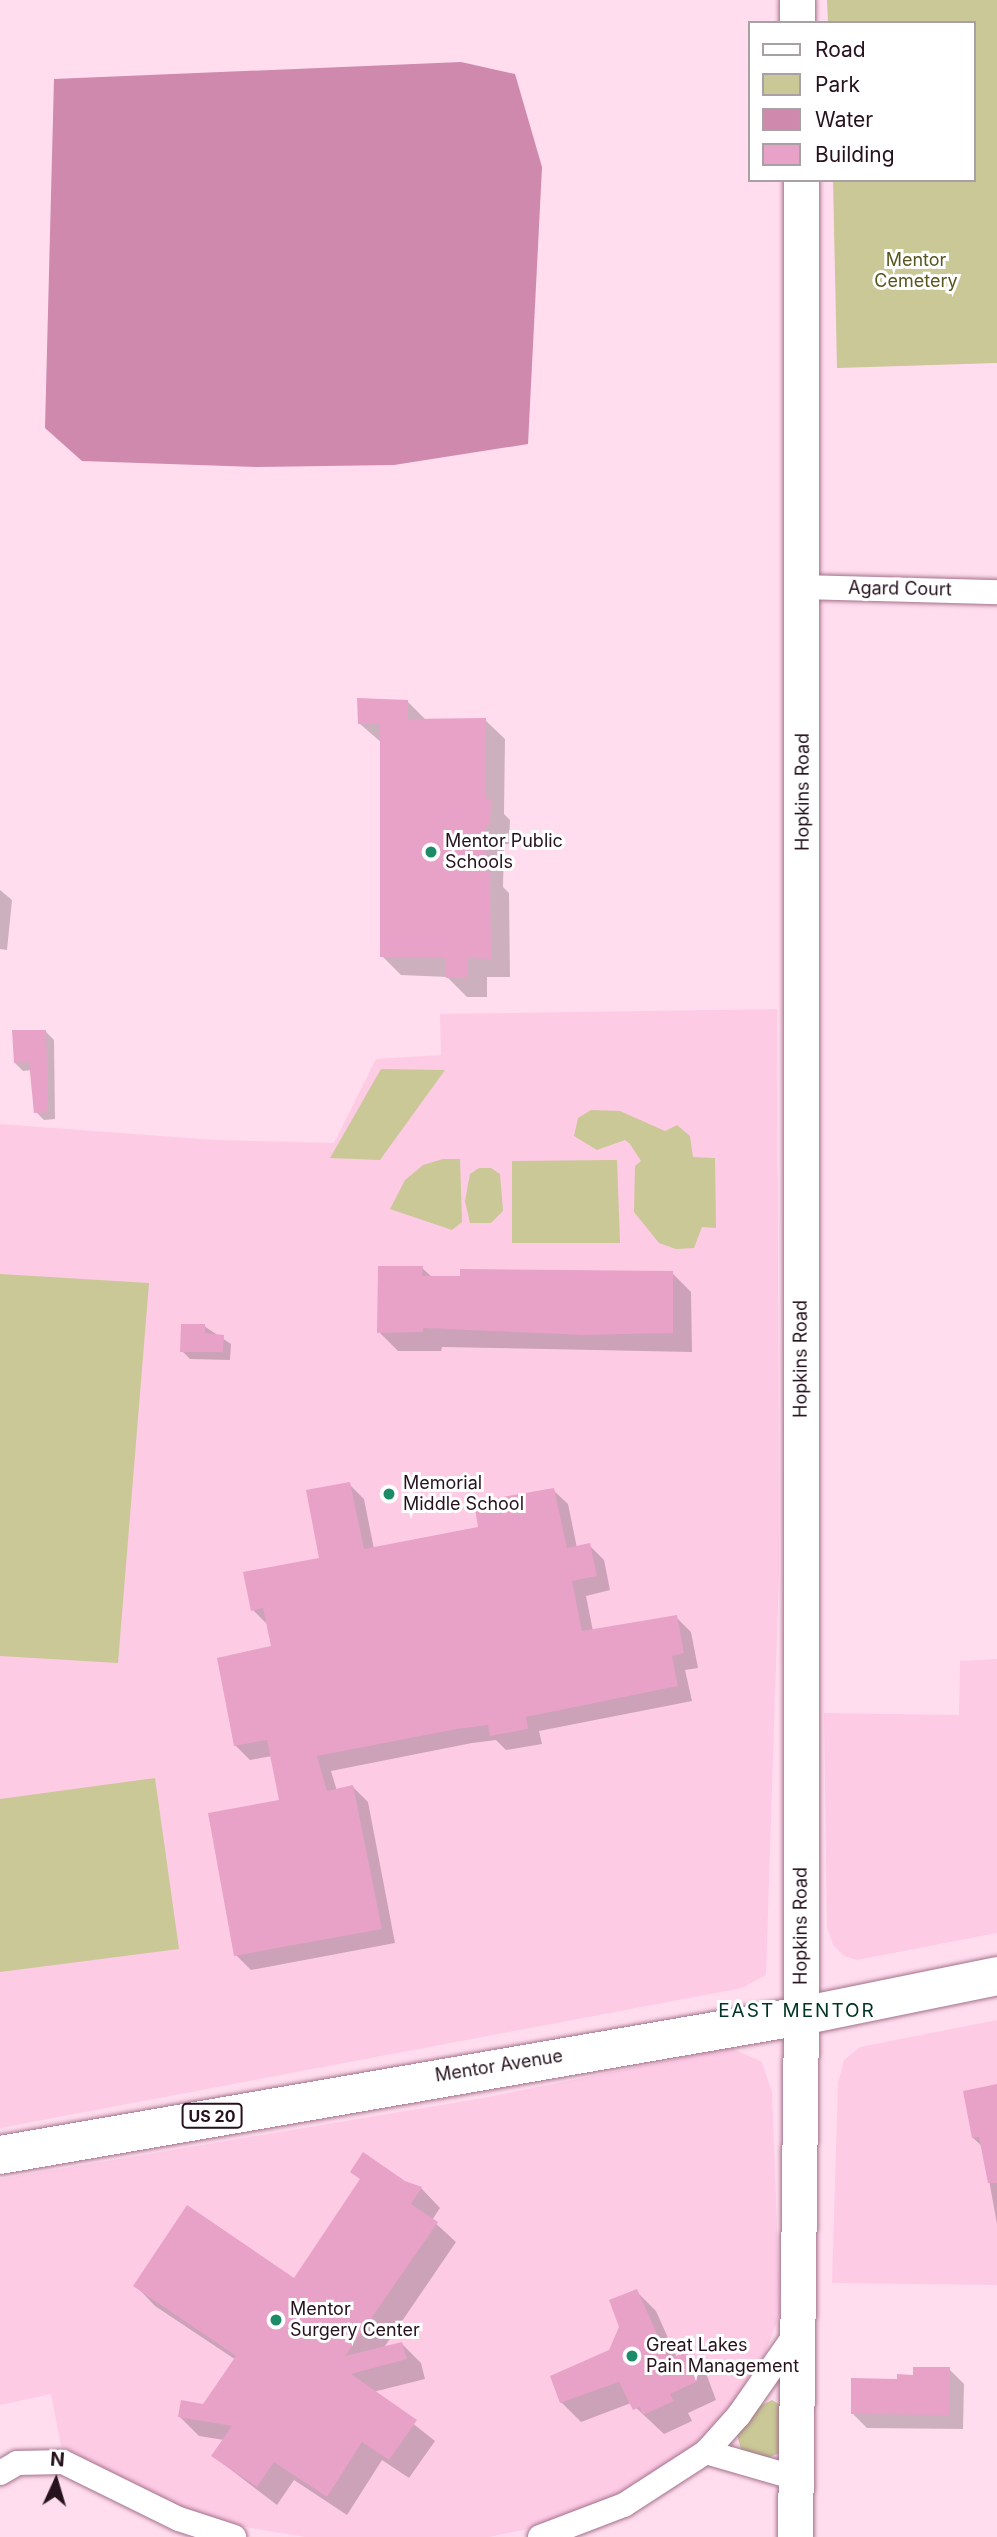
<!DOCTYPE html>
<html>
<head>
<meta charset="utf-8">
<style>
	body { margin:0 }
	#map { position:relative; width:997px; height:2537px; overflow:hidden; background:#fde; font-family:Inter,sans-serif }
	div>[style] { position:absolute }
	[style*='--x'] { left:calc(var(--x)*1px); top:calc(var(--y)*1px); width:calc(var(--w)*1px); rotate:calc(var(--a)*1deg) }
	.built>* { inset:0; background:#fecbe5 }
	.green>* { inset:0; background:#c9c896 }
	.water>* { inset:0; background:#ce89ad }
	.shadow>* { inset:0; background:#0003 }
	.building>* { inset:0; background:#e8a1c7 }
	.roads { filter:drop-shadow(0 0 2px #a3718b) drop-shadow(0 0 2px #a3718b) }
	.street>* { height:24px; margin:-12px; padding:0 12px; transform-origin:12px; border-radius:12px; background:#fff }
	.secondary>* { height:35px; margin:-17.5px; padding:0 17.5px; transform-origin:17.5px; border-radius:17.5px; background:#fff }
	.primary>* { height:38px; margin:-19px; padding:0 19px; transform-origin:19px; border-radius:19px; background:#fff }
	.dots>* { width:19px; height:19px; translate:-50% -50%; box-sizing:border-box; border:4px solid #fff; border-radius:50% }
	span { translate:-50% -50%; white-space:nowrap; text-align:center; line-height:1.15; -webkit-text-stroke:6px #fff; paint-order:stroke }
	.shield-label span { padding:2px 5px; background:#fff; border:2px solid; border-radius:5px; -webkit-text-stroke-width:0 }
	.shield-label { font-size:16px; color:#26121d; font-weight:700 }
	.park-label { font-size:18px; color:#58561e }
	.street-label { font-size:18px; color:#26121d }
	.poi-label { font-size:18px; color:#26121d }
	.left { translate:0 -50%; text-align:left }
	.neighbourhood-label { font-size:19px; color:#003424; letter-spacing:2px }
	.legend { position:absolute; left:748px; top:21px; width:228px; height:161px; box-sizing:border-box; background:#fff; border:2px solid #a8a0a5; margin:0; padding:9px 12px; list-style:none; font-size:21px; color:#26121d }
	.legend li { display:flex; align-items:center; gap:14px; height:35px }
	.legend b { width:35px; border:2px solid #a8a0a5 }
	.north { position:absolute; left:21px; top:2446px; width:70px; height:70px; -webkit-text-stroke:5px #fff; paint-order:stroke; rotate:4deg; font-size:19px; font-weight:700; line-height:28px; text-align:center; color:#26121d }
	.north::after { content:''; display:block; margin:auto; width:24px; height:32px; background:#26121d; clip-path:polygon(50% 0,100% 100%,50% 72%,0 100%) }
</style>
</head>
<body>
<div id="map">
	<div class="built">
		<i style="clip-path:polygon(777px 1009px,779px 1571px,766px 1975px,742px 1988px,0 2128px,0 1124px,215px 1140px,334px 1143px,376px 1059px,441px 1055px,440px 1014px)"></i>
		<i style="clip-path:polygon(997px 1659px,997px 1933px,857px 1960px,844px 1956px,833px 1945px,827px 1927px,824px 1713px,959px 1715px,960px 1661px)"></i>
		<i style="clip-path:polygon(997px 2020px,997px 2285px,832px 2283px,838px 2083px,844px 2060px,860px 2047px)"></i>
		<i style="clip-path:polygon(731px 2048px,762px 2062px,772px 2092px,780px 2313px,763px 2359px,714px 2428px,643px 2485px,533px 2528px,489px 2537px,305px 2537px,227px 2524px,171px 2505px,61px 2446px,51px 2394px,0 2405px,0 2179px,483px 2098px)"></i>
	</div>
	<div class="green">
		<i style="clip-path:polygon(827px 0,997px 0,997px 363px,837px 368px,833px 180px,974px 180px,974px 23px,828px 23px)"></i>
		<i style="clip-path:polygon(381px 1069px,445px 1070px,380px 1160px,330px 1158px)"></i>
		<i style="clip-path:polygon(591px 1110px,620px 1111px,665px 1131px,677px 1125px,690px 1136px,693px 1157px,715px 1158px,716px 1228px,702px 1227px,694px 1248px,676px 1249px,659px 1243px,634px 1212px,635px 1166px,641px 1161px,630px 1144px,625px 1140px,597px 1150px,574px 1136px,578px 1118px)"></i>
		<i style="clip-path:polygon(443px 1159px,460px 1159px,462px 1222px,452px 1230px,390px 1209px,405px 1180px,423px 1165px)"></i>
		<i style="clip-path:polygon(617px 1160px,620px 1243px,512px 1243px,512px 1161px)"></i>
		<i style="clip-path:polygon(479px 1168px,491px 1168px,500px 1174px,503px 1211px,491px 1223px,470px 1223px,465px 1201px,470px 1174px)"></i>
		<i style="clip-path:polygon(0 1274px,149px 1283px,118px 1663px,0 1656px)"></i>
		<i style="clip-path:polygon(155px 1778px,179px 1949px,0 1972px,0 1799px)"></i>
		<i style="clip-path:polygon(772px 2400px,779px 2404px,779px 2453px,766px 2459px,742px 2452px,737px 2435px,760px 2406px)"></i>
	</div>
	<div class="water">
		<i style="clip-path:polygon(461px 62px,515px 74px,542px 167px,528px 444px,394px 465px,257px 467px,82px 461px,45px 428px,54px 79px)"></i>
	</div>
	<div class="shadow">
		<i style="clip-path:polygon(407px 701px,426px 720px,485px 720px,505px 739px,504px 814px,510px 820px,509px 844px,504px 844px,503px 887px,509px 893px,510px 977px,487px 977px,487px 997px,467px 997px,447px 977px,401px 975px,382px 956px,382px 743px,360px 724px)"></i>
		<i style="clip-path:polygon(0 890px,12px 900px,7px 950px,0 949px)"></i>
		<i style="clip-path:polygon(46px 1032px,54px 1040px,55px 1119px,44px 1120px,36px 1112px,32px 1070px,23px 1071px,15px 1063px)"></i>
		<i style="clip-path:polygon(422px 1268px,432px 1277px,672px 1273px,691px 1292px,692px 1352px,442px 1347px,441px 1351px,398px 1351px,379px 1332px)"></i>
		<i style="clip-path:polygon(204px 1326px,231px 1344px,230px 1360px,190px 1359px,182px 1351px)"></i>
		<i style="clip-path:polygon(349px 1484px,364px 1499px,374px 1549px,480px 1529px,553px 1490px,568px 1504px,577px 1548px,589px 1545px,604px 1560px,610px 1590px,586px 1596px,593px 1631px,676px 1617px,691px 1632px,698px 1668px,685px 1670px,692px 1701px,539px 1731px,542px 1744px,506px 1750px,496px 1740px,472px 1743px,331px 1771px,337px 1791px,353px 1787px,368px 1802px,395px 1943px,251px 1970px,236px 1955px,282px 1801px,272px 1756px,250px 1760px,235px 1745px,273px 1647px,268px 1625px,253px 1610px,321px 1559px)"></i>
		<i style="clip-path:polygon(997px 2086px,997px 2224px,983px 2147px,973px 2138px)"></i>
		<i style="clip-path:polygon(353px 2172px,421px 2188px,440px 2208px,432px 2220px,456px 2242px,383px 2349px,402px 2344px,421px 2363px,425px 2379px,373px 2392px,435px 2441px,409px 2478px,382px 2460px,347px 2515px,294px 2480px,277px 2505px,213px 2456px,224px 2440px,199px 2436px,180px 2417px,204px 2405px,236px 2360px,155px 2306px,136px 2286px,294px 2281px,361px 2180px)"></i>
		<i style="clip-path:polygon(636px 2291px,656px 2311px,677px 2358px,686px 2354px,706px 2373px,716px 2400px,688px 2413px,692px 2421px,664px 2434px,631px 2403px,581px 2422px,561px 2402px,610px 2352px)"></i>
		<i style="clip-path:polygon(949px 2369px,964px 2384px,963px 2429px,867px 2428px,853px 2414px,899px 2381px)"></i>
	</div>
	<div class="building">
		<i style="clip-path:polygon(357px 698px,408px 700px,408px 719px,486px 718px,485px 798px,491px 799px,490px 825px,485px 825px,485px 872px,490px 872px,491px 959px,468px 958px,468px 978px,446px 978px,445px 958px,380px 957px,380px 723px,358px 724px)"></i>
		<i style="clip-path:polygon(12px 1030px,46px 1030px,48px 1112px,34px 1113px,29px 1062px,14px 1063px)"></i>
		<i style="clip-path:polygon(378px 1266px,423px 1266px,422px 1276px,460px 1276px,460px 1269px,673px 1271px,673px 1333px,583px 1335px,423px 1328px,423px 1332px,377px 1333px)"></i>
		<i style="clip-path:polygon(181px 1324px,205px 1324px,205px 1333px,224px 1335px,223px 1352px,180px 1352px)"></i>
		<i style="clip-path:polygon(350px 1482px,364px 1549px,478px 1527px,474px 1502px,554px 1488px,567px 1548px,590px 1543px,597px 1576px,572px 1581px,582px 1631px,677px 1615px,684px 1653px,672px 1656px,678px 1686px,526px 1717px,528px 1729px,490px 1736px,488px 1725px,457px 1729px,317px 1756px,327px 1791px,353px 1785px,382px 1929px,234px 1956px,208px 1813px,279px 1800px,267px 1740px,234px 1746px,217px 1658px,271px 1646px,263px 1608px,251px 1611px,243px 1572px,319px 1558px,306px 1490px)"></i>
		<i style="clip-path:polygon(997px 2084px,997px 2183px,988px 2183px,979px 2137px,972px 2138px,963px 2091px)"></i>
		<i style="clip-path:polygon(363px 2152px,405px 2181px,422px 2187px,411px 2204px,438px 2222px,345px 2356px,402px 2342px,407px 2359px,351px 2374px,417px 2420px,389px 2460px,362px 2442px,327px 2497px,274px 2462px,257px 2487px,211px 2456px,232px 2426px,178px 2417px,181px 2400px,203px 2404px,236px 2356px,133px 2286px,187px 2205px,294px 2278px,360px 2179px,350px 2172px)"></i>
		<i style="clip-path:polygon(637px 2289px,668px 2359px,687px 2352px,698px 2381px,670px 2394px,674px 2401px,643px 2415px,640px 2407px,633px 2410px,619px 2382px,560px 2403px,550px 2376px,609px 2350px,619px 2327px,609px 2300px)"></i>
		<i style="clip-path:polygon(913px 2367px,950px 2367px,949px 2415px,851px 2414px,851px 2378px,897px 2379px,897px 2374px,913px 2375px)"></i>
	</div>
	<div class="roads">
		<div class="street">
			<i style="--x:803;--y:587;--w:194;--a:1.5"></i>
			<i style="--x:706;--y:2452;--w:94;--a:16.1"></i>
			<i style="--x:0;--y:2473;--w:20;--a:-30"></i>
			<i style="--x:17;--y:2463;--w:46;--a:-1.2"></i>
			<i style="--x:63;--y:2462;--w:129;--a:26.2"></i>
			<i style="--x:179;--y:2519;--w:58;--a:18.1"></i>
			<i style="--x:540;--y:2537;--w:90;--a:-20.9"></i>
			<i style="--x:624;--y:2505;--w:98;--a:-32.9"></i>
			<i style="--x:706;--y:2452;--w:50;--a:-48.3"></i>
			<i style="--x:739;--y:2415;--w:101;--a:-55.1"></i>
		</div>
		<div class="secondary">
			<i style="--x:797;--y:0;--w:23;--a:90"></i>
			<i style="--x:795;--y:2537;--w:521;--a:-89.34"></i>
			<i style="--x:801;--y:2016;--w:1836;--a:-90"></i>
		</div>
		<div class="primary">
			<i style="--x:0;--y:2155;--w:813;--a:-9.84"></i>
			<i style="--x:801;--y:2016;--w:200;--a:-11.5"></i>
		</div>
	</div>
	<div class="dots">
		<i style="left:431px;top:852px;background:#1d8a68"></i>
		<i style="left:389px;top:1494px;background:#1d8a68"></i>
		<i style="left:276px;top:2320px;background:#1d8a68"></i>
		<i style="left:632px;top:2356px;background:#1d8a68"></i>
	</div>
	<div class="shield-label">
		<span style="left:212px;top:2116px">US 20</span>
	</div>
	<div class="park-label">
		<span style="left:916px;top:271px">Mentor<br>Cemetery</span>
	</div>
	<div class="street-label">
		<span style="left:900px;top:589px;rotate:1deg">Agard Court</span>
		<span style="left:803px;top:792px;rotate:-90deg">Hopkins Road</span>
		<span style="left:801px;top:1359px;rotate:-90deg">Hopkins Road</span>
		<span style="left:801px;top:1926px;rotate:-90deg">Hopkins Road</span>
		<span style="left:499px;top:2066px;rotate:-9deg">Mentor Avenue</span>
	</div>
	<div class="poi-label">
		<span class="left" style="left:445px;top:852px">Mentor Public<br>Schools</span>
		<span class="left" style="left:403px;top:1494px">Memorial<br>Middle School</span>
		<span class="left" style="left:290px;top:2320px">Mentor<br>Surgery Center</span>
		<span class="left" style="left:646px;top:2356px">Great Lakes<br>Pain Management</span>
	</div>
	<div class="neighbourhood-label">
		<span style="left:797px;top:2011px">EAST MENTOR</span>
	</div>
	<ul class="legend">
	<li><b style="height:9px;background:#fff"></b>Road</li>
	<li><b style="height:19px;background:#c9c896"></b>Park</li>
	<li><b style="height:19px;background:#ce89ad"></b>Water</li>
	<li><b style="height:19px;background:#e8a1c7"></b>Building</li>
	</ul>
	<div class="north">N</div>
</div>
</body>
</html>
